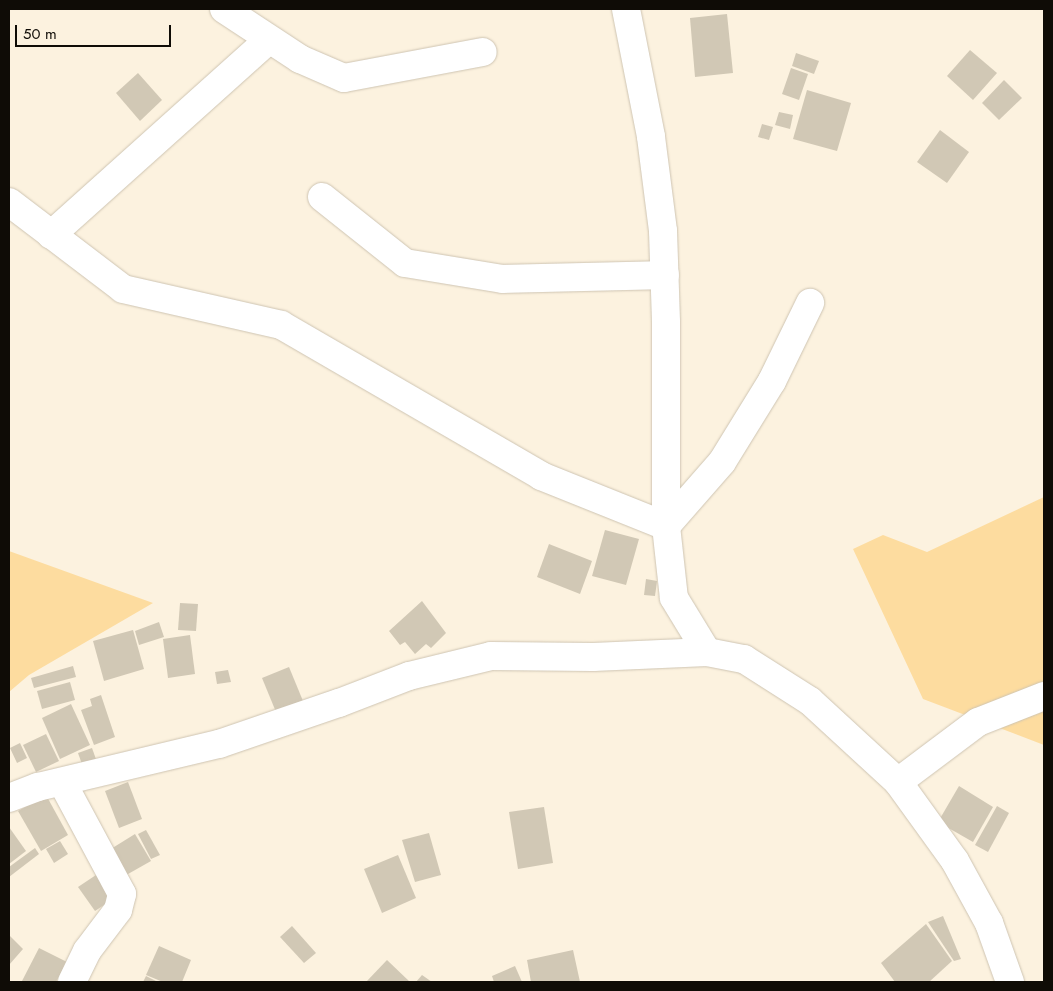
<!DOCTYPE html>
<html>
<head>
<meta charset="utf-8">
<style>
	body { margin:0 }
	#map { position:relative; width:1053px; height:991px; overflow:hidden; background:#fcf2df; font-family:Jost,sans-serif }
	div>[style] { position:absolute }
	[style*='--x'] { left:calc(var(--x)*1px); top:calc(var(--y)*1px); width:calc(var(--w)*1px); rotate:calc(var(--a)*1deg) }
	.green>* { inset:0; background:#fddc9f }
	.building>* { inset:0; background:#d1c8b5 }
	.roads { filter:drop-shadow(0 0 1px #cec4b2) drop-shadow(0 0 1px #cec4b2) }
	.minor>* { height:28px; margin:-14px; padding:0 14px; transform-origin:14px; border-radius:14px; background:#fff }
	span { translate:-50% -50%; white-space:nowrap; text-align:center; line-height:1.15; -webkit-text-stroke:4px #fcf2df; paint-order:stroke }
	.frame { position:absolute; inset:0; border:10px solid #0f0c06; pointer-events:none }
	.scale { position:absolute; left:15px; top:25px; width:156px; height:22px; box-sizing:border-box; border:2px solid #0f0c06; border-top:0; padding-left:6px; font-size:15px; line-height:18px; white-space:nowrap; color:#0f0c06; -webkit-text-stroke:4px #fcf2df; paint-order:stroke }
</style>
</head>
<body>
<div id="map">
	<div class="green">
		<i style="clip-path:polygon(1044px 497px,1044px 745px,923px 699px,853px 549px,883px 535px,927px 552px)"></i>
		<i style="clip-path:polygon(9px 551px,153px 603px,29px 675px,9px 692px)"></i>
	</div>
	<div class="building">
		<i style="clip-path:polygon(727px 14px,733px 73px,695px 77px,690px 18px)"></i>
		<i style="clip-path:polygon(970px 50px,997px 73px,973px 100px,947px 76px)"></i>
		<i style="clip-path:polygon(796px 53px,819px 61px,814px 74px,792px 66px)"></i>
		<i style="clip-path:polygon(791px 68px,808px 74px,799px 100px,782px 94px)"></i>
		<i style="clip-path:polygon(138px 73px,162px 100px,140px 121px,116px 93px)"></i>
		<i style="clip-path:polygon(1004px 80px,1022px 98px,999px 120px,982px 103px)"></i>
		<i style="clip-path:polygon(807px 90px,851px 103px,837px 151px,793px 139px)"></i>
		<i style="clip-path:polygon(779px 112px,793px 115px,790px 129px,775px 125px)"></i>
		<i style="clip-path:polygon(762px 124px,773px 127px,769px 140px,758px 137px)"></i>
		<i style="clip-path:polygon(940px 130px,969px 152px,947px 183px,917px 162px)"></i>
		<i style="clip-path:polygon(605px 530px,639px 539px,626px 585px,592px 576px)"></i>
		<i style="clip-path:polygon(549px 544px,592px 561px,580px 594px,537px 577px)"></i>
		<i style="clip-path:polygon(646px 579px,657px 581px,655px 596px,644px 595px)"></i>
		<i style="clip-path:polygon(422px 601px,446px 633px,431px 648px,426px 644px,415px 654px,405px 642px,400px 645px,389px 631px)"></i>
		<i style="clip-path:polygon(180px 603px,198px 604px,196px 631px,178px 630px)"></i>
		<i style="clip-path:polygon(159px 622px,164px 637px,139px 645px,135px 631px)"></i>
		<i style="clip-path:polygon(133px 630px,144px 669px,104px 681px,93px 641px)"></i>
		<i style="clip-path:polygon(190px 635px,195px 674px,168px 678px,163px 639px)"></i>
		<i style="clip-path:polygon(73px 666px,76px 677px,34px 688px,31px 678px)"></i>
		<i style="clip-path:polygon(289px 667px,303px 701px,276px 712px,262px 678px)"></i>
		<i style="clip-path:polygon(228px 670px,231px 682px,217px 684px,215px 672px)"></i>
		<i style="clip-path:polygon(70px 682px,75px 700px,42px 709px,37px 691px)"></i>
		<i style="clip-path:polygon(101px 695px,115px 737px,94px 745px,81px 710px,92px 706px,90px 699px)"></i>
		<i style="clip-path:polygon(71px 704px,90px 745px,60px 759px,42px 718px)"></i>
		<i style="clip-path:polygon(46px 734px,59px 761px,36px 772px,23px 745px)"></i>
		<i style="clip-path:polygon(20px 743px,27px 758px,17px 763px,10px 748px)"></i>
		<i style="clip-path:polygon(92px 748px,97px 762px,83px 767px,78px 753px)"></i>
		<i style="clip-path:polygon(128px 782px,142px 819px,119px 828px,105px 791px)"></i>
		<i style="clip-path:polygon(959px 786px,993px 807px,973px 842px,938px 822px)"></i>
		<i style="clip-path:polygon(46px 795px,68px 835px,41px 851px,18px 811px)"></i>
		<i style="clip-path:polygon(997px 806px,1009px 813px,988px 852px,975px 845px)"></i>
		<i style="clip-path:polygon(544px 807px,553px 863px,518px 869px,509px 812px)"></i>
		<i style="clip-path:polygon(9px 827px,26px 851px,9px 864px)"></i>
		<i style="clip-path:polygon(146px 830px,160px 855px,151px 859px,138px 834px)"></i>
		<i style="clip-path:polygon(429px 833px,441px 875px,415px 882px,402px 840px)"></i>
		<i style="clip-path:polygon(135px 834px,151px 861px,121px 878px,106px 852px)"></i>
		<i style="clip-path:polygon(60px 841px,68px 854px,54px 863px,46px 849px)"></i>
		<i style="clip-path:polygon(35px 848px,39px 854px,9px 877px,9px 867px)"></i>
		<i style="clip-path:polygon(398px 855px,416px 898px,382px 913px,364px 869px)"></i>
		<i style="clip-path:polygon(102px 871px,119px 895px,95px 911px,78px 887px)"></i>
		<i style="clip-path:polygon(943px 916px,961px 959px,954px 961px,928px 922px)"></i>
		<i style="clip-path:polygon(926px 924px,952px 961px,929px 982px,895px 982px,881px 963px)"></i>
		<i style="clip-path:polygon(292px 926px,316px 953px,304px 963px,280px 937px)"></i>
		<i style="clip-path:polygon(9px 935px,23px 949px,9px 965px)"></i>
		<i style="clip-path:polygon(159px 946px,191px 960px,182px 982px,163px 982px,146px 975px)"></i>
		<i style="clip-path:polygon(39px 948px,67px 962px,56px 982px,22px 981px)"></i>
		<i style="clip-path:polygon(573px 950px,580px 982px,531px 982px,527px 960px)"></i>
		<i style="clip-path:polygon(387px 960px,410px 982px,366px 982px)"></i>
		<i style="clip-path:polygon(515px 966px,522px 982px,494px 982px,492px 976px)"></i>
		<i style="clip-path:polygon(422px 975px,432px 982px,416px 982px)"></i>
		<i style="clip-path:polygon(146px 976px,158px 982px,143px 982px)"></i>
	</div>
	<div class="roads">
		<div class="minor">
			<i style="--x:224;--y:9;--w:91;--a:33.3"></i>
			<i style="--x:300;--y:59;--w:48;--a:23.4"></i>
			<i style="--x:344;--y:78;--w:141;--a:-10.6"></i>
			<i style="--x:626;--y:9;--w:130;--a:78.9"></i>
			<i style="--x:651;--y:137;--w:95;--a:82.7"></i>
			<i style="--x:663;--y:231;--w:92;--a:88.1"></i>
			<i style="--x:666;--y:323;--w:203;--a:90"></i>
			<i style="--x:666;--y:526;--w:72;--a:83.7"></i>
			<i style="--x:674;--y:598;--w:63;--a:58.6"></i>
			<i style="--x:322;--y:197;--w:106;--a:38.5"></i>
			<i style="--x:405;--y:263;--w:99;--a:9.3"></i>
			<i style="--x:503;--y:279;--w:162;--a:-1.4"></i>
			<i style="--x:9;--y:202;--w:143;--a:37.3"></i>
			<i style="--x:123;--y:289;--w:162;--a:12.8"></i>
			<i style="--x:281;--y:325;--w:301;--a:30.1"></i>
			<i style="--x:541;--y:476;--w:135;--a:21.8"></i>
			<i style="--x:666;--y:526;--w:85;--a:-48.8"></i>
			<i style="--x:722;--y:462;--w:95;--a:-58.3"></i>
			<i style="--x:772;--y:381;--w:87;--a:-64"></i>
			<i style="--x:51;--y:235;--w:292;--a:-41.9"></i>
			<i style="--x:62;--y:782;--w:127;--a:61.8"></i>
			<i style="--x:122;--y:894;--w:16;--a:104"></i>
			<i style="--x:118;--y:910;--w:51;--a:127.1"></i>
			<i style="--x:87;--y:951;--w:34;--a:116"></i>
			<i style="--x:898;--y:782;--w:100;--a:-36.9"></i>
			<i style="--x:978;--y:722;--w:71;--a:-21.5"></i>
			<i style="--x:9;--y:798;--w:31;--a:-21"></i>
			<i style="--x:38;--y:787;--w:186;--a:-13.4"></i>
			<i style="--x:219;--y:744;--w:127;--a:-18.9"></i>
			<i style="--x:339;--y:703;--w:75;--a:-21.1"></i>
			<i style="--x:409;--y:676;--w:84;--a:-13.7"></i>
			<i style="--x:491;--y:656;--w:102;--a:0.6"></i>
			<i style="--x:593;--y:657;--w:114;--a:-2.5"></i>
			<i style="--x:707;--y:652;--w:38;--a:11"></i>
			<i style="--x:744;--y:659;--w:78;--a:32.5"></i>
			<i style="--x:810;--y:701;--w:120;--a:42.6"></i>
			<i style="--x:898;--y:782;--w:97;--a:54.2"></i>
			<i style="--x:955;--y:861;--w:71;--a:61.3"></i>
			<i style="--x:989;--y:923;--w:63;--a:70.4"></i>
		</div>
	</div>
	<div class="frame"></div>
	<div class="scale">50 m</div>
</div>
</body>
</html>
